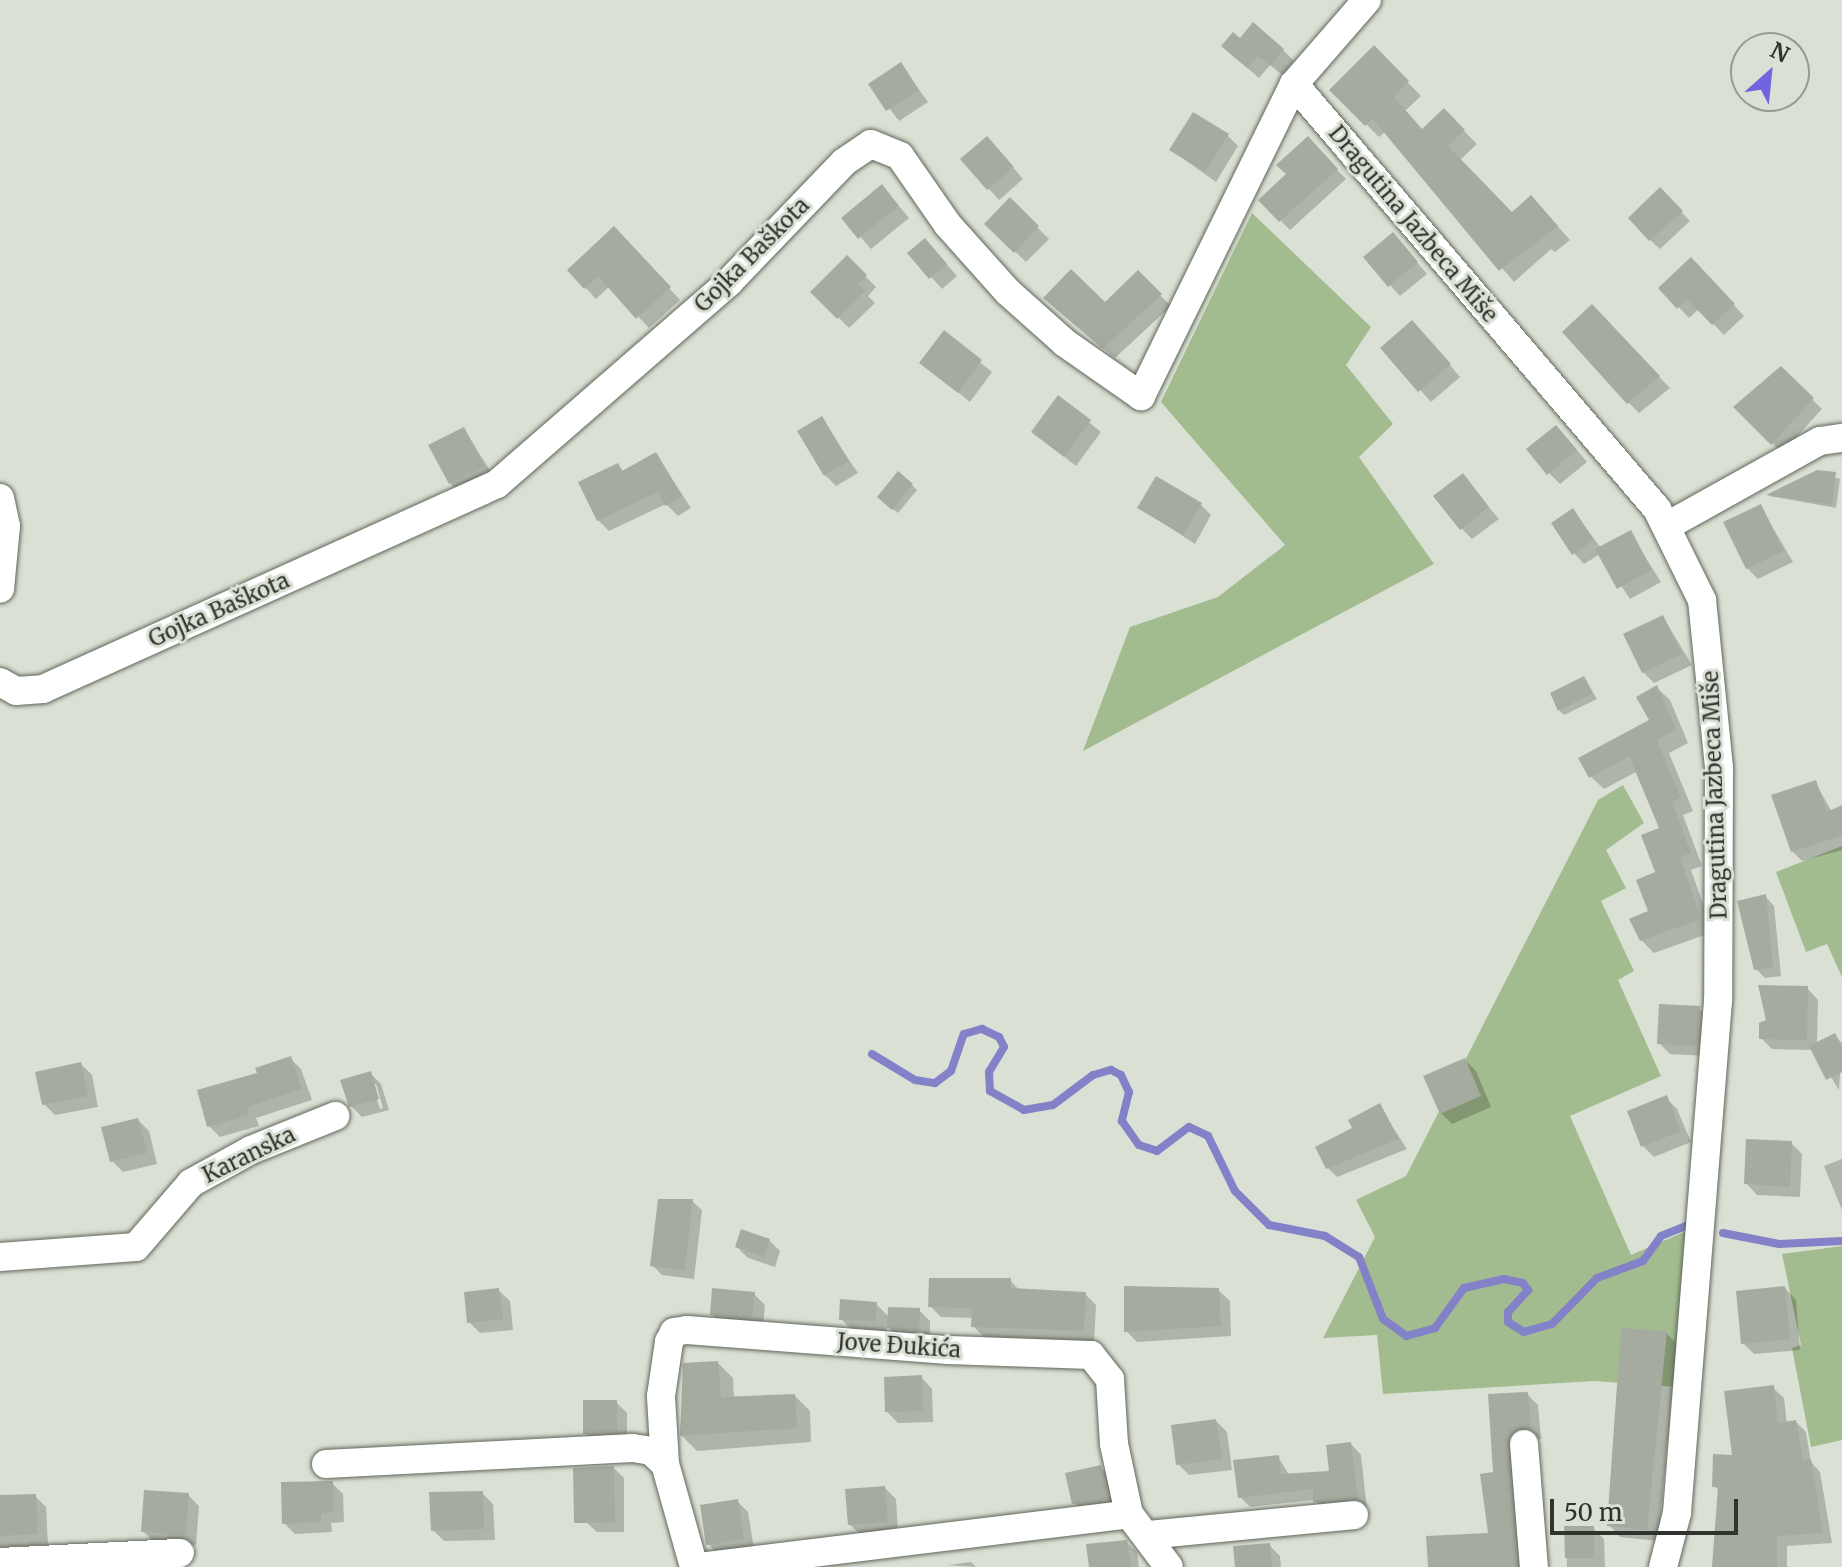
<!DOCTYPE html>
<html>
<head>
<meta charset="utf-8">
<style>
	body { margin:0 }
	#map { position:relative; width:1842px; height:1567px; overflow:hidden; background:#dae1d4; font-family:Merriweather,serif }
	div>[style] { position:absolute }
	[style*='--x'] { left:calc(var(--x)*1px); top:calc(var(--y)*1px); width:calc(var(--w)*1px); rotate:calc(var(--a)*1deg) }
	.green>* { inset:0; background:#a3bc8f }
	.shadow>* { inset:0; background:#0003 }
	.stream>* { height:8px; margin:-4px; padding:0 4px; transform-origin:4px; border-radius:4px; background:#8382c8 }
	.building>* { inset:0; background:#a5ac9f }
	.roads { filter:drop-shadow(0 0 2px #61675c) drop-shadow(0 0 2px #61675c) }
	.minor>* { height:28px; margin:-14px; padding:0 14px; transform-origin:14px; border-radius:14px; background:#fff }
	span { translate:-50% -50%; white-space:nowrap; text-align:center; line-height:1.15; -webkit-text-stroke:6px #dae1d4; paint-order:stroke }
	.street-label { font-size:22px; color:#30332e }
	.north { position:absolute; left:1730px; top:32px; width:80px; height:80px; box-sizing:border-box; background:#dae1d4; border:2px solid #969b92; border-radius:50%; rotate:27deg; font-size:22px; font-weight:700; line-height:32px; text-align:center; color:#30332e }
	.north::after { content:''; display:block; margin:auto; width:28px; height:36px; background:#7065df; clip-path:polygon(50% 0,100% 100%,50% 72%,0 100%) }
	.scale { position:absolute; left:1550px; top:1499px; width:188px; height:36px; box-sizing:border-box; border:4px solid #30332e; border-top:0; padding-left:10px; font-size:24px; line-height:28px; white-space:nowrap; color:#30332e; -webkit-text-stroke:6px #dae1d4; paint-order:stroke }
</style>
</head>
<body>
<div id="map">
	<div class="green">
		<i style="clip-path:polygon(1252px 213px,1371px 327px,1346px 365px,1393px 424px,1359px 457px,1434px 564px,1083px 751px,1130px 627px,1218px 597px,1285px 545px,1161px 402px)"></i>
		<i style="clip-path:polygon(1623px 785px,1644px 823px,1606px 850px,1626px 888px,1601px 901px,1634px 971px,1618px 980px,1661px 1076px,1570px 1116px,1631px 1255px,1691px 1229px,1676px 1387px,1594px 1381px,1383px 1394px,1377px 1335px,1323px 1338px,1375px 1237px,1356px 1200px,1406px 1176px,1598px 800px)"></i>
		<i style="clip-path:polygon(1842px 846px,1842px 977px,1827px 944px,1806px 952px,1776px 872px)"></i>
		<i style="clip-path:polygon(1842px 1246px,1842px 1440px,1811px 1447px,1792px 1348px,1801px 1345px,1782px 1254px)"></i>
	</div>
	<div class="shadow">
		<i style="clip-path:polygon(1241px 40px,1283px 50px,1294px 61px,1282px 75px,1270px 65px,1259px 78px,1235px 57px)"></i>
		<i style="clip-path:polygon(1374px 48px,1421px 96px,1405px 111px,1423px 131px,1444px 111px,1477px 144px,1460px 160px,1512px 214px,1544px 211px,1570px 240px,1555px 252px,1551px 249px,1514px 282px,1386px 131px,1379px 137px,1352px 110px)"></i>
		<i style="clip-path:polygon(901px 65px,928px 102px,899px 121px,871px 84px)"></i>
		<i style="clip-path:polygon(1227px 135px,1238px 146px,1216px 182px,1171px 150px)"></i>
		<i style="clip-path:polygon(1307px 139px,1346px 179px,1290px 230px,1261px 201px,1289px 174px)"></i>
		<i style="clip-path:polygon(998px 150px,1023px 179px,999px 200px,962px 159px)"></i>
		<i style="clip-path:polygon(1660px 190px,1690px 221px,1660px 249px,1650px 240px)"></i>
		<i style="clip-path:polygon(892px 198px,909px 218px,871px 249px,844px 218px)"></i>
		<i style="clip-path:polygon(1010px 200px,1049px 239px,1026px 262px,987px 224px)"></i>
		<i style="clip-path:polygon(624px 239px,680px 300px,649px 328px,610px 286px,596px 299px,569px 270px)"></i>
		<i style="clip-path:polygon(1403px 246px,1427px 274px,1400px 296px,1390px 285px)"></i>
		<i style="clip-path:polygon(936px 252px,957px 276px,942px 289px,910px 253px)"></i>
		<i style="clip-path:polygon(847px 258px,876px 287px,868px 296px,875px 303px,849px 328px,813px 292px)"></i>
		<i style="clip-path:polygon(1702px 271px,1744px 316px,1724px 335px,1699px 309px,1689px 318px,1661px 288px)"></i>
		<i style="clip-path:polygon(1138px 273px,1171px 306px,1115px 358px,1057px 309px,1105px 305px)"></i>
		<i style="clip-path:polygon(1592px 307px,1670px 388px,1639px 413px,1628px 402px)"></i>
		<i style="clip-path:polygon(944px 333px,992px 372px,970px 402px,922px 363px)"></i>
		<i style="clip-path:polygon(1423px 333px,1460px 377px,1431px 402px,1383px 348px)"></i>
		<i style="clip-path:polygon(1781px 369px,1822px 409px,1782px 453px,1736px 407px)"></i>
		<i style="clip-path:polygon(1059px 398px,1101px 432px,1076px 466px,1033px 432px)"></i>
		<i style="clip-path:polygon(821px 419px,858px 473px,836px 486px,825px 475px)"></i>
		<i style="clip-path:polygon(464px 429px,494px 477px,461px 494px,450px 483px)"></i>
		<i style="clip-path:polygon(1567px 438px,1587px 462px,1560px 484px,1549px 473px)"></i>
		<i style="clip-path:polygon(656px 454px,691px 508px,678px 516px,666px 504px,609px 531px,598px 520px,618px 465px,624px 472px)"></i>
		<i style="clip-path:polygon(1817px 472px,1840px 479px,1836px 508px,1769px 496px)"></i>
		<i style="clip-path:polygon(1463px 476px,1499px 519px,1472px 539px,1461px 528px)"></i>
		<i style="clip-path:polygon(912px 485px,917px 490px,898px 513px,884px 502px)"></i>
		<i style="clip-path:polygon(1200px 504px,1211px 515px,1195px 544px,1140px 508px)"></i>
		<i style="clip-path:polygon(1760px 506px,1793px 562px,1758px 579px,1747px 568px)"></i>
		<i style="clip-path:polygon(1573px 511px,1601px 548px,1630px 533px,1661px 582px,1630px 599px,1600px 554px,1584px 564px,1574px 553px)"></i>
		<i style="clip-path:polygon(1663px 617px,1692px 665px,1654px 683px,1643px 672px)"></i>
		<i style="clip-path:polygon(1584px 678px,1597px 699px,1564px 715px,1559px 710px)"></i>
		<i style="clip-path:polygon(1657px 688px,1670px 700px,1688px 743px,1669px 753px,1693px 811px,1683px 815px,1702px 866px,1691px 870px,1713px 932px,1654px 953px,1641px 940px,1658px 874px,1661px 830px,1638px 771px,1604px 789px,1591px 777px,1652px 721px)"></i>
		<i style="clip-path:polygon(1815px 782px,1832px 812px,1842px 807px,1842px 850px,1802px 861px,1792px 851px)"></i>
		<i style="clip-path:polygon(1765px 896px,1774px 906px,1781px 976px,1765px 978px,1755px 968px)"></i>
		<i style="clip-path:polygon(1807px 988px,1818px 1000px,1817px 1044px,1835px 1036px,1842px 1043px,1839px 1090px,1814px 1050px,1772px 1049px,1761px 1038px)"></i>
		<i style="clip-path:polygon(1699px 1008px,1710px 1019px,1708px 1056px,1670px 1054px,1659px 1043px)"></i>
		<i style="clip-path:polygon(290px 1058px,301px 1069px,312px 1100px,256px 1118px,259px 1126px,220px 1137px,209px 1126px,259px 1074px)"></i>
		<i style="clip-path:polygon(1465px 1060px,1476px 1071px,1491px 1107px,1452px 1124px,1441px 1113px)"></i>
		<i style="clip-path:polygon(81px 1064px,92px 1075px,98px 1107px,55px 1115px,44px 1104px)"></i>
		<i style="clip-path:polygon(evenodd,370px 1073px,381px 1084px,389px 1110px,362px 1117px,351px 1106px,370px 1073px,372px 1084px,376px 1084px,383px 1108px,380px 1109px,372px 1084px)"></i>
		<i style="clip-path:polygon(1666px 1098px,1677px 1109px,1691px 1142px,1654px 1157px,1643px 1146px)"></i>
		<i style="clip-path:polygon(1379px 1106px,1407px 1149px,1337px 1177px,1328px 1168px,1355px 1129px)"></i>
		<i style="clip-path:polygon(138px 1120px,149px 1131px,157px 1164px,123px 1172px,112px 1161px)"></i>
		<i style="clip-path:polygon(1791px 1143px,1802px 1154px,1800px 1197px,1757px 1195px,1746px 1183px)"></i>
		<i style="clip-path:polygon(1842px 1159px,1842px 1210px,1824px 1166px)"></i>
		<i style="clip-path:polygon(692px 1201px,702px 1210px,694px 1279px,662px 1275px,653px 1266px)"></i>
		<i style="clip-path:polygon(769px 1240px,780px 1251px,775px 1267px,748px 1258px,737px 1247px)"></i>
		<i style="clip-path:polygon(1010px 1280px,1020px 1291px,1085px 1294px,1096px 1305px,1094px 1342px,984px 1337px,973px 1326px,973px 1318px,941px 1317px,930px 1306px)"></i>
		<i style="clip-path:polygon(1785px 1288px,1796px 1300px,1800px 1350px,1754px 1354px,1743px 1343px)"></i>
		<i style="clip-path:polygon(498px 1290px,510px 1301px,513px 1330px,480px 1333px,469px 1322px)"></i>
		<i style="clip-path:polygon(1218px 1290px,1230px 1301px,1231px 1336px,1137px 1342px,1126px 1331px)"></i>
		<i style="clip-path:polygon(754px 1294px,765px 1305px,763px 1328px,723px 1325px,712px 1314px)"></i>
		<i style="clip-path:polygon(876px 1304px,890px 1318px,919px 1310px,930px 1321px,930px 1341px,900px 1339px,887px 1325px,886px 1331px,852px 1330px,841px 1319px)"></i>
		<i style="clip-path:polygon(1666px 1333px,1677px 1344px,1658px 1541px,1620px 1537px,1609px 1525px)"></i>
		<i style="clip-path:polygon(718px 1363px,733px 1378px,734px 1398px,795px 1396px,810px 1411px,811px 1442px,697px 1451px,682px 1436px)"></i>
		<i style="clip-path:polygon(921px 1377px,932px 1389px,933px 1422px,898px 1423px,887px 1412px)"></i>
		<i style="clip-path:polygon(1773px 1388px,1784px 1398px,1787px 1424px,1796px 1422px,1806px 1432px,1811px 1462px,1820px 1472px,1832px 1543px,1787px 1546px,1787px 1567px,1713px 1567px,1720px 1491px,1714px 1486px)"></i>
		<i style="clip-path:polygon(1527px 1394px,1538px 1405px,1541px 1439px,1525px 1441px,1528px 1567px,1430px 1567px,1490px 1535px,1495px 1474px)"></i>
		<i style="clip-path:polygon(616px 1402px,627px 1413px,627px 1441px,596px 1444px,585px 1433px)"></i>
		<i style="clip-path:polygon(1216px 1421px,1227px 1432px,1232px 1470px,1189px 1475px,1178px 1464px)"></i>
		<i style="clip-path:polygon(1351px 1444px,1361px 1455px,1367px 1509px,1326px 1511px,1314px 1500px,1250px 1507px,1240px 1497px,1278px 1457px,1290px 1476px,1331px 1473px)"></i>
		<i style="clip-path:polygon(1100px 1467px,1111px 1478px,1118px 1510px,1085px 1514px,1074px 1503px)"></i>
		<i style="clip-path:polygon(614px 1468px,624px 1478px,624px 1532px,597px 1532px,587px 1523px)"></i>
		<i style="clip-path:polygon(332px 1483px,343px 1494px,344px 1522px,331px 1523px,332px 1532px,295px 1534px,284px 1523px)"></i>
		<i style="clip-path:polygon(885px 1488px,896px 1499px,898px 1533px,861px 1535px,849px 1524px)"></i>
		<i style="clip-path:polygon(482px 1493px,493px 1504px,495px 1540px,444px 1541px,433px 1530px)"></i>
		<i style="clip-path:polygon(188px 1495px,199px 1506px,196px 1545px,154px 1542px,143px 1531px)"></i>
		<i style="clip-path:polygon(35px 1496px,46px 1507px,48px 1545px,0 1547px,0 1497px)"></i>
		<i style="clip-path:polygon(737px 1501px,748px 1512px,754px 1549px,719px 1555px,708px 1544px)"></i>
		<i style="clip-path:polygon(1566px 1528px,1593px 1528px,1604px 1539px,1605px 1567px,1567px 1567px)"></i>
		<i style="clip-path:polygon(1125px 1541px,1137px 1552px,1139px 1567px,1091px 1567px)"></i>
		<i style="clip-path:polygon(1269px 1545px,1280px 1556px,1281px 1567px,1237px 1567px)"></i>
		<i style="clip-path:polygon(971px 1562px,976px 1567px,948px 1565px)"></i>
	</div>
	<div class="stream">
		<i style="--x:872;--y:1054;--w:50;--a:31.2"></i>
		<i style="--x:915;--y:1080;--w:20;--a:9"></i>
		<i style="--x:935;--y:1083;--w:20;--a:-37"></i>
		<i style="--x:951;--y:1071;--w:39;--a:-71"></i>
		<i style="--x:964;--y:1034;--w:19;--a:-16"></i>
		<i style="--x:982;--y:1029;--w:19;--a:25"></i>
		<i style="--x:999;--y:1037;--w:11;--a:63"></i>
		<i style="--x:1004;--y:1047;--w:29;--a:121"></i>
		<i style="--x:989;--y:1072;--w:19;--a:87"></i>
		<i style="--x:990;--y:1091;--w:39;--a:29"></i>
		<i style="--x:1024;--y:1110;--w:29;--a:-10"></i>
		<i style="--x:1053;--y:1105;--w:50;--a:-36.9"></i>
		<i style="--x:1093;--y:1075;--w:19;--a:-16"></i>
		<i style="--x:1111;--y:1070;--w:11;--a:27"></i>
		<i style="--x:1121;--y:1075;--w:19;--a:65"></i>
		<i style="--x:1129;--y:1092;--w:30;--a:104"></i>
		<i style="--x:1122;--y:1121;--w:29;--a:55"></i>
		<i style="--x:1139;--y:1145;--w:19;--a:18"></i>
		<i style="--x:1157;--y:1151;--w:40;--a:-37"></i>
		<i style="--x:1189;--y:1127;--w:21;--a:25"></i>
		<i style="--x:1208;--y:1136;--w:61;--a:63.9"></i>
		<i style="--x:1235;--y:1191;--w:48;--a:45"></i>
		<i style="--x:1269;--y:1225;--w:57;--a:11.1"></i>
		<i style="--x:1325;--y:1236;--w:40;--a:32"></i>
		<i style="--x:1359;--y:1257;--w:66;--a:68.8"></i>
		<i style="--x:1383;--y:1319;--w:29;--a:36"></i>
		<i style="--x:1406;--y:1336;--w:30;--a:-15"></i>
		<i style="--x:1435;--y:1328;--w:49;--a:-54.1"></i>
		<i style="--x:1464;--y:1288;--w:41;--a:-12.7"></i>
		<i style="--x:1504;--y:1279;--w:19;--a:12"></i>
		<i style="--x:1523;--y:1283;--w:9;--a:54"></i>
		<i style="--x:1528;--y:1290;--w:30;--a:132"></i>
		<i style="--x:1508;--y:1312;--w:10;--a:90"></i>
		<i style="--x:1508;--y:1322;--w:19;--a:32"></i>
		<i style="--x:1524;--y:1332;--w:29;--a:-16"></i>
		<i style="--x:1552;--y:1324;--w:64;--a:-45.6"></i>
		<i style="--x:1597;--y:1278;--w:49;--a:-20.3"></i>
		<i style="--x:1643;--y:1261;--w:31;--a:-54"></i>
		<i style="--x:1661;--y:1236;--w:29;--a:-22"></i>
		<i style="--x:1723;--y:1233;--w:57;--a:11.1"></i>
		<i style="--x:1779;--y:1244;--w:63;--a:-2.7"></i>
	</div>
	<div class="building">
		<i style="clip-path:polygon(1253px 22px,1284px 49px,1270px 66px,1258px 56px,1247px 68px,1221px 46px,1233px 32px,1240px 38px)"></i>
		<i style="clip-path:polygon(1374px 45px,1409px 81px,1394px 97px,1422px 129px,1444px 108px,1465px 130px,1448px 146px,1512px 212px,1531px 195px,1558px 226px,1499px 271px,1372px 118px,1365px 126px,1329px 90px)"></i>
		<i style="clip-path:polygon(901px 62px,919px 90px,886px 111px,868px 84px)"></i>
		<i style="clip-path:polygon(1193px 112px,1229px 134px,1205px 172px,1169px 150px)"></i>
		<i style="clip-path:polygon(987px 136px,1014px 167px,987px 190px,960px 159px)"></i>
		<i style="clip-path:polygon(1308px 136px,1338px 169px,1279px 222px,1258px 200px,1286px 174px,1276px 165px)"></i>
		<i style="clip-path:polygon(882px 184px,899px 206px,858px 239px,841px 218px)"></i>
		<i style="clip-path:polygon(1660px 187px,1683px 211px,1649px 241px,1628px 218px)"></i>
		<i style="clip-path:polygon(1010px 197px,1039px 226px,1014px 253px,984px 224px)"></i>
		<i style="clip-path:polygon(614px 226px,671px 287px,636px 319px,598px 276px,584px 289px,567px 270px)"></i>
		<i style="clip-path:polygon(1393px 232px,1418px 262px,1388px 287px,1363px 257px)"></i>
		<i style="clip-path:polygon(925px 238px,947px 264px,929px 279px,907px 253px)"></i>
		<i style="clip-path:polygon(847px 255px,867px 275px,858px 284px,865px 291px,837px 319px,810px 292px)"></i>
		<i style="clip-path:polygon(1691px 257px,1735px 304px,1712px 325px,1687px 299px,1677px 309px,1658px 288px)"></i>
		<i style="clip-path:polygon(1071px 269px,1105px 302px,1138px 270px,1162px 294px,1103px 349px,1043px 298px)"></i>
		<i style="clip-path:polygon(1592px 304px,1660px 376px,1627px 404px,1562px 332px)"></i>
		<i style="clip-path:polygon(1412px 320px,1451px 364px,1418px 392px,1380px 348px)"></i>
		<i style="clip-path:polygon(944px 330px,982px 360px,958px 393px,919px 363px)"></i>
		<i style="clip-path:polygon(1781px 366px,1814px 398px,1771px 445px,1733px 407px)"></i>
		<i style="clip-path:polygon(1058px 395px,1091px 420px,1064px 457px,1031px 432px)"></i>
		<i style="clip-path:polygon(822px 416px,849px 461px,824px 476px,797px 431px)"></i>
		<i style="clip-path:polygon(1556px 425px,1577px 450px,1547px 475px,1526px 449px)"></i>
		<i style="clip-path:polygon(464px 427px,485px 466px,449px 484px,428px 445px)"></i>
		<i style="clip-path:polygon(656px 452px,682px 496px,665px 506px,658px 492px,597px 521px,578px 482px,618px 463px,622px 471px)"></i>
		<i style="clip-path:polygon(1817px 470px,1836px 472px,1832px 505px,1766px 495px)"></i>
		<i style="clip-path:polygon(898px 471px,913px 484px,892px 510px,877px 497px)"></i>
		<i style="clip-path:polygon(1463px 473px,1489px 507px,1460px 530px,1433px 496px)"></i>
		<i style="clip-path:polygon(1156px 476px,1202px 503px,1183px 535px,1137px 508px)"></i>
		<i style="clip-path:polygon(1761px 504px,1784px 551px,1746px 569px,1723px 522px)"></i>
		<i style="clip-path:polygon(1573px 508px,1594px 540px,1572px 555px,1551px 523px)"></i>
		<i style="clip-path:polygon(1631px 530px,1652px 570px,1617px 589px,1595px 549px)"></i>
		<i style="clip-path:polygon(1663px 615px,1682px 654px,1642px 673px,1623px 634px)"></i>
		<i style="clip-path:polygon(1584px 676px,1593px 693px,1558px 711px,1550px 693px)"></i>
		<i style="clip-path:polygon(1657px 685px,1676px 729px,1657px 740px,1681px 798px,1672px 802px,1691px 853px,1680px 857px,1701px 919px,1640px 941px,1629px 919px,1648px 911px,1636px 880px,1655px 872px,1641px 835px,1659px 828px,1629px 756px,1589px 778px,1578px 758px,1649px 720px,1636px 697px)"></i>
		<i style="clip-path:polygon(1816px 780px,1827px 812px,1842px 805px,1842px 835px,1791px 852px,1771px 795px)"></i>
		<i style="clip-path:polygon(1766px 894px,1773px 968px,1754px 970px,1737px 901px)"></i>
		<i style="clip-path:polygon(1758px 985px,1808px 986px,1807px 1040px,1759px 1039px,1759px 1023px,1766px 1020px)"></i>
		<i style="clip-path:polygon(1659px 1004px,1700px 1006px,1697px 1046px,1657px 1044px)"></i>
		<i style="clip-path:polygon(1835px 1033px,1842px 1047px,1842px 1072px,1826px 1080px,1809px 1046px)"></i>
		<i style="clip-path:polygon(291px 1056px,302px 1089px,247px 1107px,249px 1115px,207px 1127px,197px 1090px,257px 1073px,255px 1068px)"></i>
		<i style="clip-path:polygon(1465px 1058px,1481px 1096px,1440px 1114px,1423px 1076px)"></i>
		<i style="clip-path:polygon(81px 1062px,88px 1096px,42px 1105px,35px 1072px)"></i>
		<i style="clip-path:polygon(371px 1071px,379px 1099px,349px 1107px,340px 1080px)"></i>
		<i style="clip-path:polygon(1667px 1095px,1681px 1131px,1641px 1147px,1627px 1111px)"></i>
		<i style="clip-path:polygon(1380px 1103px,1399px 1139px,1326px 1169px,1315px 1147px,1352px 1128px,1348px 1120px)"></i>
		<i style="clip-path:polygon(138px 1118px,147px 1153px,110px 1162px,101px 1127px)"></i>
		<i style="clip-path:polygon(1746px 1139px,1792px 1141px,1790px 1187px,1744px 1184px)"></i>
		<i style="clip-path:polygon(658px 1199px,693px 1199px,685px 1270px,650px 1266px)"></i>
		<i style="clip-path:polygon(741px 1229px,770px 1239px,764px 1257px,735px 1247px)"></i>
		<i style="clip-path:polygon(929px 1278px,1011px 1278px,1011px 1288px,1086px 1292px,1084px 1331px,971px 1327px,972px 1308px,928px 1307px)"></i>
		<i style="clip-path:polygon(1124px 1286px,1219px 1288px,1221px 1326px,1124px 1332px)"></i>
		<i style="clip-path:polygon(1785px 1286px,1790px 1339px,1741px 1344px,1736px 1291px)"></i>
		<i style="clip-path:polygon(499px 1288px,503px 1319px,467px 1323px,464px 1292px)"></i>
		<i style="clip-path:polygon(712px 1288px,755px 1292px,752px 1318px,710px 1315px)"></i>
		<i style="clip-path:polygon(840px 1299px,877px 1302px,876px 1321px,839px 1320px)"></i>
		<i style="clip-path:polygon(888px 1307px,920px 1308px,919px 1331px,887px 1328px)"></i>
		<i style="clip-path:polygon(1621px 1328px,1667px 1331px,1647px 1530px,1607px 1526px)"></i>
		<i style="clip-path:polygon(718px 1361px,721px 1397px,795px 1394px,797px 1428px,680px 1436px,683px 1363px)"></i>
		<i style="clip-path:polygon(922px 1375px,923px 1411px,885px 1412px,884px 1377px)"></i>
		<i style="clip-path:polygon(1774px 1385px,1778px 1423px,1796px 1420px,1803px 1460px,1811px 1459px,1823px 1533px,1777px 1536px,1777px 1567px,1712px 1567px,1718px 1487px,1712px 1487px,1713px 1454px,1732px 1455px,1724px 1391px)"></i>
		<i style="clip-path:polygon(1528px 1392px,1531px 1428px,1514px 1431px,1507px 1445px,1517px 1567px,1428px 1567px,1426px 1536px,1488px 1533px,1480px 1474px,1493px 1472px,1488px 1394px)"></i>
		<i style="clip-path:polygon(583px 1400px,617px 1400px,617px 1431px,583px 1434px)"></i>
		<i style="clip-path:polygon(1216px 1419px,1222px 1459px,1176px 1465px,1171px 1425px)"></i>
		<i style="clip-path:polygon(1351px 1442px,1358px 1499px,1313px 1502px,1313px 1489px,1238px 1498px,1233px 1460px,1279px 1455px,1281px 1474px,1329px 1471px,1326px 1445px)"></i>
		<i style="clip-path:polygon(1101px 1465px,1108px 1499px,1072px 1504px,1065px 1473px)"></i>
		<i style="clip-path:polygon(614px 1466px,615px 1523px,574px 1523px,573px 1468px)"></i>
		<i style="clip-path:polygon(333px 1481px,334px 1512px,321px 1513px,321px 1522px,282px 1524px,281px 1482px)"></i>
		<i style="clip-path:polygon(885px 1486px,888px 1522px,848px 1525px,845px 1489px)"></i>
		<i style="clip-path:polygon(144px 1490px,189px 1493px,186px 1535px,141px 1532px)"></i>
		<i style="clip-path:polygon(483px 1491px,484px 1529px,431px 1531px,429px 1492px)"></i>
		<i style="clip-path:polygon(36px 1494px,38px 1534px,0 1536px,0 1495px)"></i>
		<i style="clip-path:polygon(738px 1499px,744px 1539px,706px 1545px,700px 1505px)"></i>
		<i style="clip-path:polygon(1564px 1526px,1594px 1526px,1594px 1558px,1565px 1558px)"></i>
		<i style="clip-path:polygon(1127px 1540px,1131px 1567px,1089px 1567px,1086px 1544px)"></i>
		<i style="clip-path:polygon(1270px 1543px,1272px 1567px,1235px 1567px,1233px 1546px)"></i>
	</div>
	<div class="roads">
		<div class="minor">
			<i style="--x:1294;--y:84;--w:559;--a:49.5"></i>
			<i style="--x:1657;--y:509;--w:102;--a:63.7"></i>
			<i style="--x:1702;--y:600;--w:169;--a:84.2"></i>
			<i style="--x:1719;--y:768;--w:233;--a:90.2"></i>
			<i style="--x:1718;--y:1001;--w:514;--a:94.58"></i>
			<i style="--x:1677;--y:1513;--w:56;--a:104.5"></i>
			<i style="--x:0;--y:498;--w:29;--a:78"></i>
			<i style="--x:6;--y:526;--w:63;--a:95.4"></i>
			<i style="--x:1667;--y:526;--w:175;--a:-29.1"></i>
			<i style="--x:1820;--y:441;--w:22;--a:-8"></i>
			<i style="--x:0;--y:682;--w:18;--a:29"></i>
			<i style="--x:16;--y:691;--w:27;--a:-4"></i>
			<i style="--x:43;--y:689;--w:498;--a:-24.3"></i>
			<i style="--x:497;--y:484;--w:308;--a:-41"></i>
			<i style="--x:729;--y:282;--w:166;--a:-46.2"></i>
			<i style="--x:844;--y:162;--w:32;--a:-34"></i>
			<i style="--x:871;--y:144;--w:31;--a:22"></i>
			<i style="--x:900;--y:156;--w:84;--a:55.2"></i>
			<i style="--x:948;--y:225;--w:90;--a:48.2"></i>
			<i style="--x:1008;--y:292;--w:76;--a:41.8"></i>
			<i style="--x:1065;--y:343;--w:93;--a:34.9"></i>
			<i style="--x:1141;--y:396;--w:347;--a:-63.9"></i>
			<i style="--x:1294;--y:84;--w:111;--a:-49"></i>
			<i style="--x:0;--y:1257;--w:136;--a:-4.2"></i>
			<i style="--x:136;--y:1247;--w:84;--a:-49.3"></i>
			<i style="--x:191;--y:1183;--w:68;--a:-28.8"></i>
			<i style="--x:251;--y:1150;--w:91;--a:-22"></i>
			<i style="--x:1524;--y:1444;--w:123;--a:85.4"></i>
			<i style="--x:326;--y:1464;--w:307;--a:-3"></i>
			<i style="--x:633;--y:1448;--w:18;--a:9"></i>
			<i style="--x:651;--y:1451;--w:19;--a:43"></i>
			<i style="--x:1147;--y:1535;--w:208;--a:-5.5"></i>
			<i style="--x:0;--y:1562;--w:180;--a:-2.9"></i>
			<i style="--x:694;--y:1567;--w:107;--a:-105.7"></i>
			<i style="--x:665;--y:1464;--w:68;--a:-93.4"></i>
			<i style="--x:661;--y:1396;--w:55;--a:-81.6"></i>
			<i style="--x:669;--y:1342;--w:11;--a:-63"></i>
			<i style="--x:674;--y:1332;--w:13;--a:-9"></i>
			<i style="--x:687;--y:1330;--w:262;--a:4.4"></i>
			<i style="--x:948;--y:1350;--w:143;--a:2"></i>
			<i style="--x:1091;--y:1355;--w:31;--a:52"></i>
			<i style="--x:1110;--y:1379;--w:65;--a:86.5"></i>
			<i style="--x:1114;--y:1444;--w:72;--a:77.9"></i>
			<i style="--x:1129;--y:1514;--w:66;--a:53"></i>
			<i style="--x:699;--y:1567;--w:433;--a:-7"></i>
		</div>
	</div>
	<div class="street-label">
		<span style="left:1413px;top:224px;rotate:50deg">Dragutina Jazbeca Miše</span>
		<span style="left:752px;top:255px;rotate:-45deg">Gojka Baškota</span>
		<span style="left:219px;top:610px;rotate:-24deg">Gojka Baškota</span>
		<span style="left:1715px;top:795px;rotate:-92deg">Dragutina Jazbeca Miše</span>
		<span style="left:249px;top:1155px;rotate:-26deg">Karanska</span>
		<span style="left:899px;top:1346px;rotate:4deg">Jove Đukića</span>
	</div>
	<div class="north">N</div>
	<div class="scale">50 m</div>
</div>
</body>
</html>
